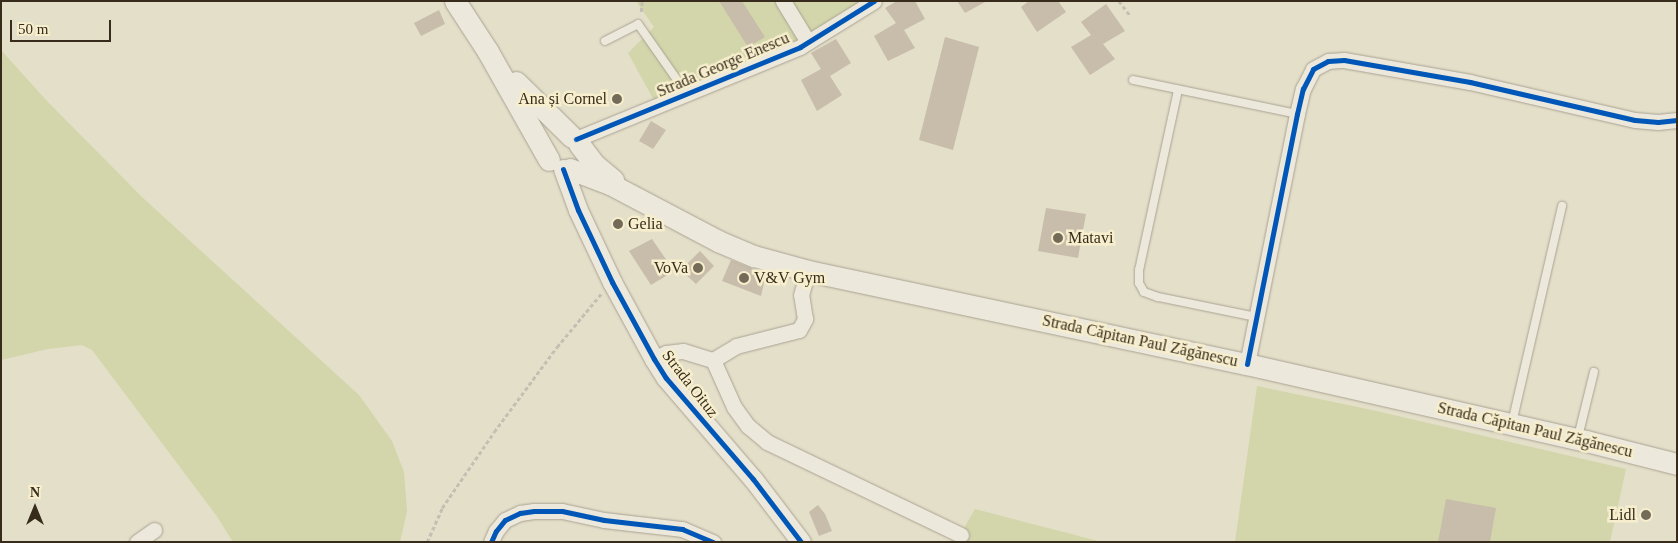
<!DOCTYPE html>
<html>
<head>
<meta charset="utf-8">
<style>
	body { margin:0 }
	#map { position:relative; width:1678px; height:543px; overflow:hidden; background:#e4dfc9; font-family:Georgia,serif }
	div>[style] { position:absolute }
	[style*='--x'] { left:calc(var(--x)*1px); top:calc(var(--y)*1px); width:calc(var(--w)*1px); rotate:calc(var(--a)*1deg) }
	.green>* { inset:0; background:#d2d6aa }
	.building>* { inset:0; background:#c8bcaa }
	.path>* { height:2.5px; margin-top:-1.25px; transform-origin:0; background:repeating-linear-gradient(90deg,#c4bfb2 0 4px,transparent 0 6.5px) }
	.roads { filter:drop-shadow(0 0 1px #a9a293) drop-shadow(0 0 1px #a9a293) }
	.service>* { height:8px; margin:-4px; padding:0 4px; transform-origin:4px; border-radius:4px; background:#ece8db }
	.minor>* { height:15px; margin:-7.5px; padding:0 7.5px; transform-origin:7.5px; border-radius:7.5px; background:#ece8db }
	.tertiary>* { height:19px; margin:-9.5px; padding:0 9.5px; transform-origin:9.5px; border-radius:9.5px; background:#ece8db }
	.secondary>* { height:21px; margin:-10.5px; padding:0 10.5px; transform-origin:10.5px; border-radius:10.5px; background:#ece8db }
	.cycleway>* { height:5px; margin:-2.5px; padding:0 2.5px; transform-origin:2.5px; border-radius:2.5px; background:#0057b8 }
	.dots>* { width:14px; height:14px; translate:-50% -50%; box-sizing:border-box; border:2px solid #f7eecd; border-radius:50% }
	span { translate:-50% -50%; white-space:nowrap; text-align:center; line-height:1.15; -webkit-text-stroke:5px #f7eecd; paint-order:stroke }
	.street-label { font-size:16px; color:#372b1b }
	.poi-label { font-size:16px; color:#372b1b }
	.right { translate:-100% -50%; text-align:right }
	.left { translate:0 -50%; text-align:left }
	.frame { position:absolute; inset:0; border:2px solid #372b1b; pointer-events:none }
	.north { position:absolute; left:10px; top:483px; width:50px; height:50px; -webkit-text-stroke:4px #f7eecd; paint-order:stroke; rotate:0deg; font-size:14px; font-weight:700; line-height:20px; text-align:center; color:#372b1b }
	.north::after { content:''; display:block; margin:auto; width:18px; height:22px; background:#372b1b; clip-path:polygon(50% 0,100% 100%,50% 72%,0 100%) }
	.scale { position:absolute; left:10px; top:20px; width:101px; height:22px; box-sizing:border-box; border:2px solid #372b1b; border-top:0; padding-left:6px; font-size:15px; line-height:18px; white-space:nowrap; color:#372b1b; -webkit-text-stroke:4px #f7eecd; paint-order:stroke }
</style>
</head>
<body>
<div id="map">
	<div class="green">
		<i style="clip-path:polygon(636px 1px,776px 1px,800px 39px,656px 104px,628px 53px,654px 27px)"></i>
		<i style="clip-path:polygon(789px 1px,858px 1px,859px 3px,809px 33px)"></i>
		<i style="clip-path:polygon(1px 50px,46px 100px,143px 198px,359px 395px,392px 441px,404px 472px,407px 511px,400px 542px,233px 542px,216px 515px,92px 350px,82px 345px,48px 349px,1px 360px)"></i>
		<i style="clip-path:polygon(1257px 386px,1372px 410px,1626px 469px,1610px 542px,1235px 542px)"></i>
		<i style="clip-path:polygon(975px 509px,1102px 542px,956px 542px)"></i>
	</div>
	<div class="building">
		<i style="clip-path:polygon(719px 1px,742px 1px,765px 37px,748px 47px)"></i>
		<i style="clip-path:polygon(897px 1px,915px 1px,925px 19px,904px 30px,915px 48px,888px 61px,874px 36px,896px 23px,885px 8px)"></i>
		<i style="clip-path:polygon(957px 1px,987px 1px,965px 13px)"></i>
		<i style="clip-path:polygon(1029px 1px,1058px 1px,1066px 12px,1037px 32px,1021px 7px)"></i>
		<i style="clip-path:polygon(1106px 4px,1125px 31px,1103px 44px,1115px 59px,1090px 75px,1071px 47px,1091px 35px,1081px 22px)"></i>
		<i style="clip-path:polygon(439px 10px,445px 24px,421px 36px,414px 23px)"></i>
		<i style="clip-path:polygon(945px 37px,979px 47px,953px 150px,919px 140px)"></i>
		<i style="clip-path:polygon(836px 39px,851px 63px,830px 76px,842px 95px,817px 111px,801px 80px,821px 69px,811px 53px)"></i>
		<i style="clip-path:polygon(651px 121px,666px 130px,653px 149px,639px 141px)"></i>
		<i style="clip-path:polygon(1046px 208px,1086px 214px,1078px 258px,1038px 251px)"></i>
		<i style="clip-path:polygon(652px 239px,674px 271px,651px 285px,629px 251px)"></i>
		<i style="clip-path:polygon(700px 251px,714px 266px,696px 284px,681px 270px)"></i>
		<i style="clip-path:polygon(731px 260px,766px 274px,761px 296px,722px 281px)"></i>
		<i style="clip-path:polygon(1446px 499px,1496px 508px,1490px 542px,1438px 542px)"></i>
		<i style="clip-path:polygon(818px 505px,825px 514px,832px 531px,819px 536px,809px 512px)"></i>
	</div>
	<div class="path">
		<i style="--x:1119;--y:1;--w:18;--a:52"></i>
		<i style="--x:641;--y:12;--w:11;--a:-85"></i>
		<i style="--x:427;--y:542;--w:37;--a:-66"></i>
		<i style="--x:442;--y:508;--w:92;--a:-55.6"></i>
		<i style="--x:494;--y:432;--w:106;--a:-53.5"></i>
		<i style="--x:557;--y:347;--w:69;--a:-50.3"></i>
	</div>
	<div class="roads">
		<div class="service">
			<i style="--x:605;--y:41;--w:37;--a:-27"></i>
			<i style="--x:638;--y:24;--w:85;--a:55"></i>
			<i style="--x:1133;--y:80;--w:167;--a:11.7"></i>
			<i style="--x:1178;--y:90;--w:184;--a:102.2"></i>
			<i style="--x:1139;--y:270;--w:13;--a:90"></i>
			<i style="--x:1139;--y:283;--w:10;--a:61"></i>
			<i style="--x:1144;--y:292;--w:15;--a:20"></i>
			<i style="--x:1158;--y:297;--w:100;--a:11.5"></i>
			<i style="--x:1512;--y:423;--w:223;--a:-77"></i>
			<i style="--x:1578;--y:437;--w:67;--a:-76.2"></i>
		</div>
		<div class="minor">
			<i style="--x:783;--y:1;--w:48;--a:58.6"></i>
			<i style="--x:576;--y:139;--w:242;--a:-22.3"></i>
			<i style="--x:800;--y:47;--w:87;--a:-31.9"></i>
			<i style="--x:654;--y:359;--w:13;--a:-27"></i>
			<i style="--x:666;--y:353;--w:17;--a:-7"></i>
			<i style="--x:683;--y:351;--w:31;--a:17"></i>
			<i style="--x:713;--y:360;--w:27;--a:-31"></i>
			<i style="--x:736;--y:346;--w:65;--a:-14.3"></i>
			<i style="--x:799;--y:330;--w:13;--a:-61"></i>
			<i style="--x:805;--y:319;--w:24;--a:-99"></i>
			<i style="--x:801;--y:295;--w:25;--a:-74"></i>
			<i style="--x:713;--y:360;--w:51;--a:65.9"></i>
			<i style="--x:734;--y:407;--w:24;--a:54"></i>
			<i style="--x:748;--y:426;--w:25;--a:40"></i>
			<i style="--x:767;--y:442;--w:215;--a:25.6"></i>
			<i style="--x:1247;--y:364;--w:255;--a:-78.7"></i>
			<i style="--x:1297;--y:114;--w:26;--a:-77"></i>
			<i style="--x:1303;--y:89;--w:22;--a:-63"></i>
			<i style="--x:1313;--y:69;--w:17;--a:-28"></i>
			<i style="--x:1328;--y:61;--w:16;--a:-4"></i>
			<i style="--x:1344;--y:60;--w:128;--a:9.9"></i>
			<i style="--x:1470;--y:82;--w:169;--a:13"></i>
			<i style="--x:1635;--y:120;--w:23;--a:5"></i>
			<i style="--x:1658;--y:122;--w:19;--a:-6"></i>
			<i style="--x:137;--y:542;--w:21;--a:-35"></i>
			<i style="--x:491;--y:542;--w:12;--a:-66"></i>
			<i style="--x:496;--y:531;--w:14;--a:-51"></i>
			<i style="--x:505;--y:520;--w:17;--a:-25"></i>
			<i style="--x:520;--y:513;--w:14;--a:-8"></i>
			<i style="--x:534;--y:511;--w:28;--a:0"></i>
			<i style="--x:562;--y:511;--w:43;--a:12.1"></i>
			<i style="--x:604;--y:520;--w:79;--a:6.6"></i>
			<i style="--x:682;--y:529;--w:34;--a:23"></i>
		</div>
		<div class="tertiary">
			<i style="--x:563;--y:169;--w:44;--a:69.9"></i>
			<i style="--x:578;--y:210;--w:80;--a:64.7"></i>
			<i style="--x:612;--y:282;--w:88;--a:61.4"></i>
			<i style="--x:654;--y:359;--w:22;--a:58"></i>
			<i style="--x:666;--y:378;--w:133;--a:49.3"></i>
			<i style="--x:753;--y:479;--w:79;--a:52.7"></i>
		</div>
		<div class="secondary">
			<i style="--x:455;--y:1;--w:59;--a:56.9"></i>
			<i style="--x:487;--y:50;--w:126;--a:60.6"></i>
			<i style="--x:516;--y:82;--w:78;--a:44.5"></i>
			<i style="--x:579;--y:144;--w:25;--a:53"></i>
			<i style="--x:594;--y:164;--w:25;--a:40"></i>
			<i style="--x:570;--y:169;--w:43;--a:20.6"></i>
			<i style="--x:610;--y:184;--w:122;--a:27.8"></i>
			<i style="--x:718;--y:241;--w:39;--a:23"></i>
			<i style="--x:754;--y:256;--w:56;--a:15.5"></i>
			<i style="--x:808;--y:271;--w:449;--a:12"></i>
			<i style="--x:1247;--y:364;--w:348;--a:12.8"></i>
			<i style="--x:1586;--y:441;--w:94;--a:14.2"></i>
		</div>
	</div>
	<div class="cycleway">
		<i style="--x:576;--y:139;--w:242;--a:-22.3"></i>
		<i style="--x:800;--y:47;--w:87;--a:-31.9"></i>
		<i style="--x:563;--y:169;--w:44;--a:69.9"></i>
		<i style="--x:578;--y:210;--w:80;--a:64.7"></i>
		<i style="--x:612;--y:282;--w:88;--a:61.4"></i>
		<i style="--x:654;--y:359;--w:22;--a:58"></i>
		<i style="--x:666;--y:378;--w:133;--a:49.3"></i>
		<i style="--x:753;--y:479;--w:79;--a:52.7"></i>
		<i style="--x:1247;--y:364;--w:255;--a:-78.7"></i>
		<i style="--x:1297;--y:114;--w:26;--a:-77"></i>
		<i style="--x:1303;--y:89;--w:22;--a:-63"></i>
		<i style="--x:1313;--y:69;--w:17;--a:-28"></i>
		<i style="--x:1328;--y:61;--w:16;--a:-4"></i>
		<i style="--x:1344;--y:60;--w:128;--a:9.9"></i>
		<i style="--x:1470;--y:82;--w:169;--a:13"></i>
		<i style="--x:1635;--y:120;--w:23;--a:5"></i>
		<i style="--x:1658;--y:122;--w:19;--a:-6"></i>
		<i style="--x:491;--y:542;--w:12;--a:-66"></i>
		<i style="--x:496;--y:531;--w:14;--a:-51"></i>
		<i style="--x:505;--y:520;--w:17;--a:-25"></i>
		<i style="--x:520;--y:513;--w:14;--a:-8"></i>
		<i style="--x:534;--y:511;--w:28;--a:0"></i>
		<i style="--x:562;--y:511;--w:43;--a:12.1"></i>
		<i style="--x:604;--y:520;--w:79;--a:6.6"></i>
		<i style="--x:682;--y:529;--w:34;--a:23"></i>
	</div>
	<div class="dots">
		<i style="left:617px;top:99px;background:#746a58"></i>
		<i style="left:618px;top:224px;background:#746a58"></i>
		<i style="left:1058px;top:238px;background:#746a58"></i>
		<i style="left:698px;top:268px;background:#746a58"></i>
		<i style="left:744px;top:278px;background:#746a58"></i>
		<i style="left:1646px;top:515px;background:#746a58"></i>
	</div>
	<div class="street-label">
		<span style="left:723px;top:65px;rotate:-23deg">Strada George Enescu</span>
		<span style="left:1140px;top:341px;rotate:12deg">Strada Căpitan Paul Zăgănescu</span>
		<span style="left:690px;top:384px;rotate:52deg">Strada Oituz</span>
		<span style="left:1535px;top:430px;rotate:13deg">Strada Căpitan Paul Zăgănescu</span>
	</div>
	<div class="poi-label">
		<span class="right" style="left:607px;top:99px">Ana și Cornel</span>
		<span class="left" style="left:628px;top:224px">Gelia</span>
		<span class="left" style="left:1068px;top:238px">Matavi</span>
		<span class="right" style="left:688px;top:268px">VoVa</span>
		<span class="left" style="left:754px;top:278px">V&amp;V Gym</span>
		<span class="right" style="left:1636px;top:515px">Lidl</span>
	</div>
	<div class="frame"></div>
	<div class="north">N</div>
	<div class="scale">50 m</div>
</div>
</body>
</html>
